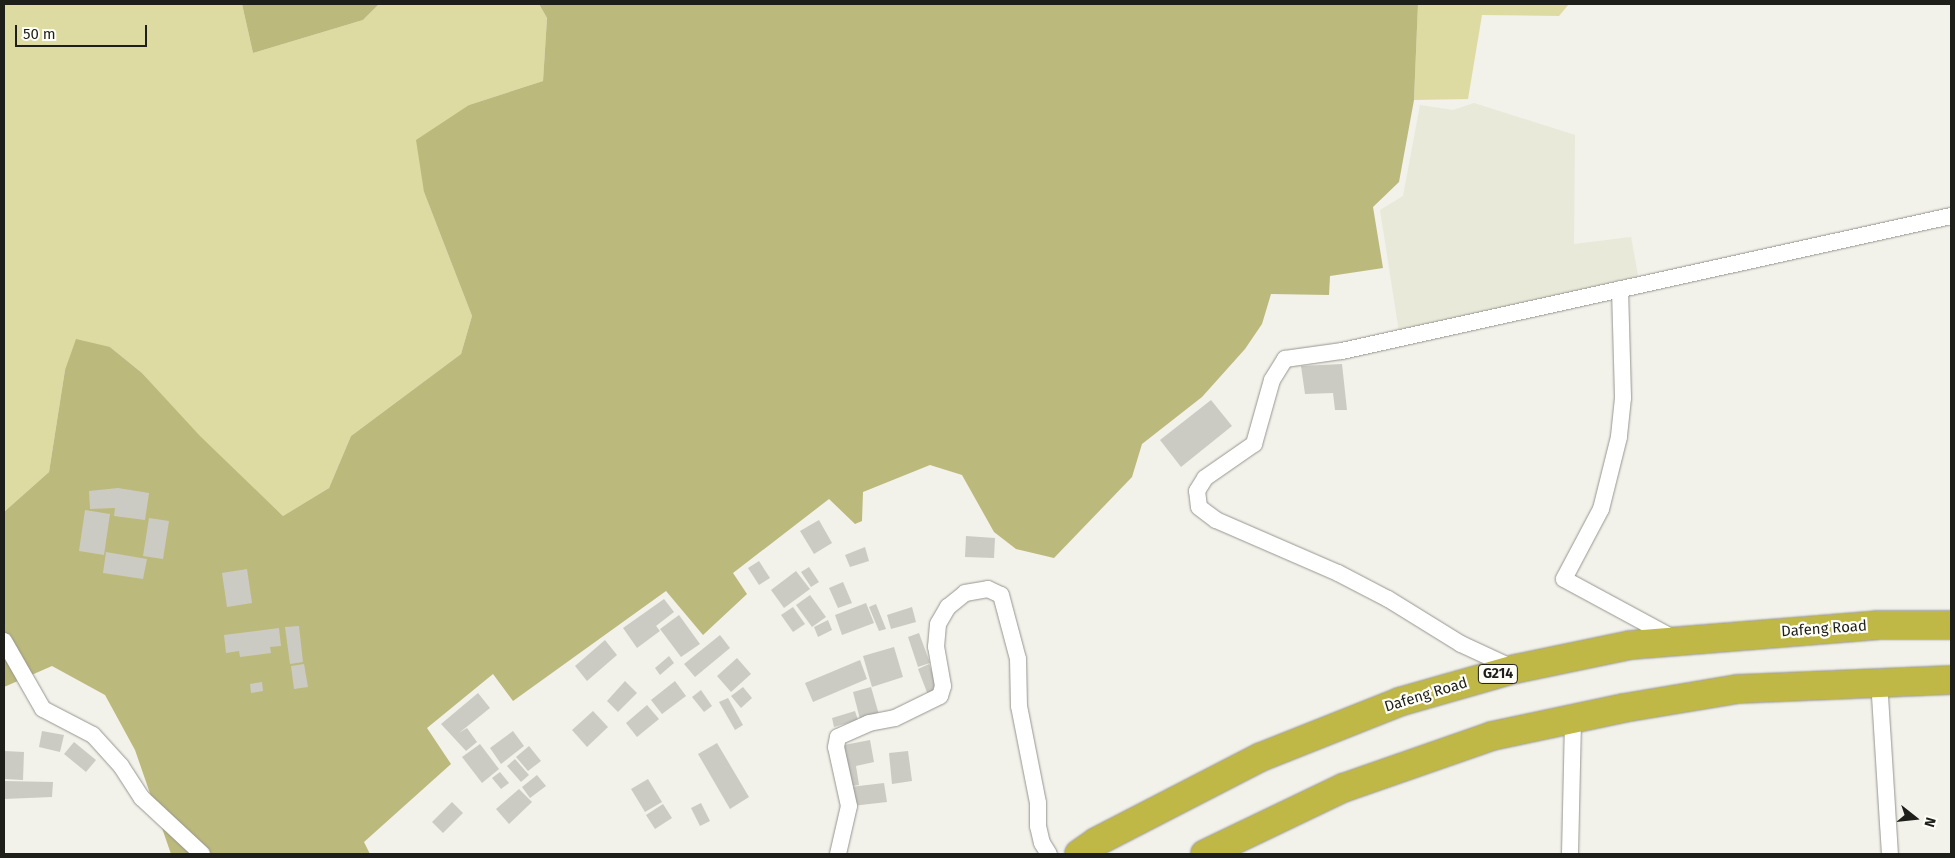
<!DOCTYPE html>
<html>
<head>
<meta charset="utf-8">
<style>
	body { margin:0 }
	#map { position:relative; width:1955px; height:858px; overflow:hidden; background:#f2f1ea; font-family:"Fira Sans",sans-serif }
	div>[style] { position:absolute }
	[style*='--x'] { left:calc(var(--x)*1px); top:calc(var(--y)*1px); width:calc(var(--w)*1px); rotate:calc(var(--a)*1deg) }
	.built>* { inset:0; background:#e9e9da }
	.green>* { inset:0; background:#dedba2 }
	.forest>* { inset:0; background:#bcb97c }
	.building>* { inset:0; background:#cbcbc4 }
	.roads { filter:drop-shadow(0 0 1px #96968f) drop-shadow(0 0 1px #96968f) }
	.street>* { height:16px; margin:-8px; padding:0 8px; transform-origin:8px; border-radius:8px; background:#fff }
	.highway>* { height:28px; margin:-14px; padding:0 14px; transform-origin:14px; border-radius:14px; background:#c0b846 }
	span { translate:-50% -50%; white-space:nowrap; text-align:center; line-height:1.15; -webkit-text-stroke:4.5px #fffff7; paint-order:stroke }
	.shield-label span { padding:1px 4px; background:#fffff7; border:1px solid; border-radius:4px; -webkit-text-stroke-width:0 }
	.shield-label { font-size:14px; color:#1e1e1b; font-weight:700 }
	.street-label { font-size:15px; color:#1e1e1b }
	.frame { position:absolute; inset:0; border:5px solid #1e1e1b; pointer-events:none }
	.north { position:absolute; left:1890px; top:793px; width:50px; height:50px; -webkit-text-stroke:4px #fffff7; paint-order:stroke; rotate:106deg; font-size:14px; font-weight:700; line-height:20px; text-align:center; color:#1e1e1b }
	.north::after { content:''; display:block; margin:auto; width:18px; height:22px; background:#1e1e1b; clip-path:polygon(50% 0,100% 100%,50% 72%,0 100%) }
	.scale { position:absolute; left:15px; top:25px; width:132px; height:22px; box-sizing:border-box; border:2px solid #1e1e1b; border-top:0; padding-left:6px; font-size:15px; line-height:18px; white-space:nowrap; color:#1e1e1b; -webkit-text-stroke:4px #fffff7; paint-order:stroke }
</style>
</head>
<body>
<div id="map">
	<div class="built">
		<i style="clip-path:polygon(1474px 103px,1575px 135px,1574px 244px,1631px 237px,1639px 281px,1399px 332px,1380px 210px,1403px 196px,1420px 105px,1453px 110px)"></i>
	</div>
	<div class="green">
		<i style="clip-path:polygon(4px 4px,242px 4px,253px 53px,363px 20px,379px 4px,539px 4px,547px 18px,543px 81px,469px 105px,424px 192px,472px 316px,461px 354px,351px 436px,329px 488px,283px 516px,199px 436px,142px 373px,110px 347px,65px 370px,49px 472px,4px 512px)"></i>
		<i style="clip-path:polygon(1418px 4px,1569px 4px,1559px 16px,1482px 15px,1468px 99px,1414px 100px)"></i>
	</div>
	<div class="forest">
		<i style="clip-path:polygon(242px 4px,379px 4px,363px 20px,253px 53px)"></i>
		<i style="clip-path:polygon(539px 4px,1418px 4px,1414px 100px,1399px 182px,1373px 207px,1383px 268px,1330px 276px,1329px 295px,1271px 294px,1262px 324px,1245px 349px,1202px 397px,1142px 444px,1132px 477px,1054px 558px,1016px 549px,994px 532px,962px 475px,930px 465px,863px 492px,862px 521px,855px 524px,829px 499px,733px 573px,747px 594px,703px 635px,666px 591px,513px 701px,493px 674px,427px 728px,451px 764px,364px 842px,370px 854px,171px 854px,135px 750px,105px 695px,52px 666px,4px 687px,4px 512px,49px 472px,65px 370px,76px 339px,110px 347px,142px 373px,200px 436px,283px 516px,329px 488px,351px 436px,461px 354px,472px 316px,424px 192px,416px 140px,469px 105px,543px 81px,547px 18px)"></i>
	</div>
	<div class="building">
		<i style="clip-path:polygon(1342px 364px,1347px 410px,1335px 410px,1333px 393px,1305px 394px,1301px 366px)"></i>
		<i style="clip-path:polygon(1211px 400px,1232px 426px,1181px 467px,1160px 440px)"></i>
		<i style="clip-path:polygon(118px 488px,149px 493px,145px 520px,114px 516px,115px 508px,90px 509px,89px 491px)"></i>
		<i style="clip-path:polygon(85px 510px,110px 514px,104px 555px,79px 551px)"></i>
		<i style="clip-path:polygon(149px 518px,169px 521px,163px 559px,143px 556px)"></i>
		<i style="clip-path:polygon(819px 520px,832px 543px,814px 554px,800px 531px)"></i>
		<i style="clip-path:polygon(966px 536px,995px 538px,994px 558px,965px 557px)"></i>
		<i style="clip-path:polygon(865px 547px,869px 561px,850px 567px,845px 555px)"></i>
		<i style="clip-path:polygon(106px 552px,147px 559px,143px 579px,103px 573px)"></i>
		<i style="clip-path:polygon(759px 561px,770px 578px,759px 585px,748px 568px)"></i>
		<i style="clip-path:polygon(809px 567px,819px 582px,811px 587px,801px 572px)"></i>
		<i style="clip-path:polygon(247px 569px,252px 603px,227px 607px,222px 573px)"></i>
		<i style="clip-path:polygon(796px 571px,810px 589px,784px 608px,771px 590px)"></i>
		<i style="clip-path:polygon(843px 582px,852px 603px,838px 608px,829px 588px)"></i>
		<i style="clip-path:polygon(810px 595px,826px 617px,812px 627px,796px 605px)"></i>
		<i style="clip-path:polygon(664px 599px,674px 612px,656px 626px,660px 631px,637px 648px,623px 628px)"></i>
		<i style="clip-path:polygon(866px 603px,874px 623px,842px 635px,835px 615px)"></i>
		<i style="clip-path:polygon(876px 604px,886px 629px,879px 631px,869px 607px)"></i>
		<i style="clip-path:polygon(793px 607px,805px 624px,793px 632px,781px 615px)"></i>
		<i style="clip-path:polygon(912px 607px,916px 622px,891px 629px,887px 615px)"></i>
		<i style="clip-path:polygon(679px 615px,700px 644px,681px 657px,660px 629px)"></i>
		<i style="clip-path:polygon(828px 620px,832px 630px,818px 637px,814px 627px)"></i>
		<i style="clip-path:polygon(299px 626px,303px 662px,290px 664px,285px 627px)"></i>
		<i style="clip-path:polygon(279px 628px,281px 646px,270px 647px,271px 653px,240px 657px,239px 651px,226px 653px,224px 635px)"></i>
		<i style="clip-path:polygon(919px 633px,930px 663px,918px 667px,908px 637px)"></i>
		<i style="clip-path:polygon(720px 635px,730px 648px,695px 677px,684px 664px)"></i>
		<i style="clip-path:polygon(605px 640px,617px 655px,587px 681px,575px 666px)"></i>
		<i style="clip-path:polygon(894px 647px,903px 677px,872px 687px,863px 656px)"></i>
		<i style="clip-path:polygon(669px 656px,674px 663px,660px 675px,655px 668px)"></i>
		<i style="clip-path:polygon(737px 658px,751px 674px,731px 692px,717px 676px)"></i>
		<i style="clip-path:polygon(860px 660px,867px 679px,813px 702px,805px 683px)"></i>
		<i style="clip-path:polygon(304px 664px,308px 687px,294px 689px,291px 666px)"></i>
		<i style="clip-path:polygon(929px 664px,939px 690px,928px 695px,918px 669px)"></i>
		<i style="clip-path:polygon(625px 681px,637px 693px,618px 712px,607px 701px)"></i>
		<i style="clip-path:polygon(675px 681px,686px 696px,662px 714px,651px 700px)"></i>
		<i style="clip-path:polygon(262px 682px,263px 691px,251px 693px,250px 684px)"></i>
		<i style="clip-path:polygon(743px 687px,752px 698px,741px 708px,731px 696px)"></i>
		<i style="clip-path:polygon(871px 687px,880px 718px,861px 723px,853px 692px)"></i>
		<i style="clip-path:polygon(701px 690px,712px 706px,704px 712px,692px 697px)"></i>
		<i style="clip-path:polygon(478px 693px,490px 708px,459px 733px,467px 728px,477px 742px,466px 751px,441px 724px)"></i>
		<i style="clip-path:polygon(728px 698px,743px 725px,735px 730px,719px 702px)"></i>
		<i style="clip-path:polygon(647px 705px,659px 719px,637px 737px,626px 723px)"></i>
		<i style="clip-path:polygon(593px 711px,608px 727px,587px 747px,572px 730px)"></i>
		<i style="clip-path:polygon(855px 711px,858px 720px,834px 727px,832px 718px)"></i>
		<i style="clip-path:polygon(42px 731px,64px 735px,60px 752px,39px 747px)"></i>
		<i style="clip-path:polygon(513px 731px,524px 746px,501px 764px,490px 748px)"></i>
		<i style="clip-path:polygon(870px 740px,874px 762px,856px 766px,859px 785px,847px 787px,839px 746px)"></i>
		<i style="clip-path:polygon(74px 742px,96px 760px,86px 772px,64px 754px)"></i>
		<i style="clip-path:polygon(717px 743px,749px 797px,730px 809px,698px 754px)"></i>
		<i style="clip-path:polygon(480px 744px,499px 769px,482px 783px,462px 757px)"></i>
		<i style="clip-path:polygon(529px 746px,541px 761px,528px 771px,516px 757px)"></i>
		<i style="clip-path:polygon(4px 751px,24px 752px,23px 780px,4px 779px)"></i>
		<i style="clip-path:polygon(908px 751px,912px 781px,892px 784px,889px 753px)"></i>
		<i style="clip-path:polygon(515px 759px,529px 775px,521px 782px,507px 766px)"></i>
		<i style="clip-path:polygon(500px 772px,509px 783px,501px 789px,492px 778px)"></i>
		<i style="clip-path:polygon(537px 775px,546px 786px,530px 798px,522px 787px)"></i>
		<i style="clip-path:polygon(648px 779px,662px 802px,645px 812px,631px 789px)"></i>
		<i style="clip-path:polygon(4px 781px,53px 782px,52px 797px,4px 799px)"></i>
		<i style="clip-path:polygon(884px 783px,887px 802px,852px 806px,850px 787px)"></i>
		<i style="clip-path:polygon(519px 789px,532px 802px,509px 824px,496px 809px)"></i>
		<i style="clip-path:polygon(452px 802px,463px 813px,443px 833px,432px 822px)"></i>
		<i style="clip-path:polygon(701px 803px,710px 821px,700px 826px,691px 808px)"></i>
		<i style="clip-path:polygon(663px 804px,672px 818px,655px 829px,646px 815px)"></i>
	</div>
	<div class="roads">
		<div class="street">
			<i style="--x:1620;--y:289;--w:109;--a:88.4"></i>
			<i style="--x:1623;--y:398;--w:39;--a:96"></i>
			<i style="--x:1619;--y:437;--w:74;--a:104"></i>
			<i style="--x:1601;--y:509;--w:79;--a:117.9"></i>
			<i style="--x:1564;--y:579;--w:126;--a:28.4"></i>
			<i style="--x:4;--y:641;--w:78;--a:60.2"></i>
			<i style="--x:43;--y:709;--w:56;--a:27.5"></i>
			<i style="--x:93;--y:735;--w:42;--a:47.9"></i>
			<i style="--x:121;--y:766;--w:38;--a:57"></i>
			<i style="--x:142;--y:798;--w:82;--a:43"></i>
			<i style="--x:1515;--y:669;--w:60;--a:-155.2"></i>
			<i style="--x:1461;--y:644;--w:86;--a:-148.3"></i>
			<i style="--x:1388;--y:599;--w:56;--a:-152.5"></i>
			<i style="--x:1338;--y:573;--w:133;--a:-156.5"></i>
			<i style="--x:1216;--y:520;--w:21;--a:-143"></i>
			<i style="--x:1199;--y:507;--w:16;--a:-97"></i>
			<i style="--x:1197;--y:491;--w:15;--a:-58"></i>
			<i style="--x:1205;--y:478;--w:60;--a:-34.8"></i>
			<i style="--x:1254;--y:444;--w:66;--a:-74.3"></i>
			<i style="--x:1272;--y:380;--w:25;--a:-58"></i>
			<i style="--x:1285;--y:359;--w:58;--a:-8"></i>
			<i style="--x:1342;--y:351;--w:624;--a:-12.5"></i>
			<i style="--x:1879;--y:680;--w:174;--a:86.4"></i>
			<i style="--x:838;--y:854;--w:49;--a:-77.1"></i>
			<i style="--x:849;--y:806;--w:60;--a:-102.4"></i>
			<i style="--x:836;--y:747;--w:10;--a:-79"></i>
			<i style="--x:838;--y:737;--w:34;--a:-24"></i>
			<i style="--x:869;--y:723;--w:26;--a:-11"></i>
			<i style="--x:895;--y:718;--w:50;--a:-26.1"></i>
			<i style="--x:940;--y:696;--w:10;--a:-73"></i>
			<i style="--x:943;--y:686;--w:40;--a:-100"></i>
			<i style="--x:936;--y:647;--w:23;--a:-85"></i>
			<i style="--x:938;--y:624;--w:20;--a:-60"></i>
			<i style="--x:948;--y:607;--w:22;--a:-39"></i>
			<i style="--x:965;--y:593;--w:23;--a:-10"></i>
			<i style="--x:988;--y:589;--w:14;--a:25"></i>
			<i style="--x:1001;--y:595;--w:66;--a:75.1"></i>
			<i style="--x:1018;--y:659;--w:47;--a:88.8"></i>
			<i style="--x:1019;--y:706;--w:99;--a:78.9"></i>
			<i style="--x:1038;--y:803;--w:23;--a:90"></i>
			<i style="--x:1038;--y:826;--w:17;--a:77"></i>
			<i style="--x:1042;--y:843;--w:13;--a:58"></i>
			<i style="--x:1570;--y:854;--w:135;--a:-88.7"></i>
		</div>
		<div class="highway">
			<i style="--x:1079;--y:854;--w:21;--a:-35"></i>
			<i style="--x:1096;--y:842;--w:186;--a:-27.3"></i>
			<i style="--x:1261;--y:757;--w:149;--a:-21.7"></i>
			<i style="--x:1399;--y:702;--w:121;--a:-15.9"></i>
			<i style="--x:1515;--y:669;--w:118;--a:-11.7"></i>
			<i style="--x:1631;--y:645;--w:247;--a:-4.6"></i>
			<i style="--x:1877;--y:625;--w:74;--a:0"></i>
			<i style="--x:1205;--y:854;--w:153;--a:-25.6"></i>
			<i style="--x:1343;--y:788;--w:158;--a:-19.2"></i>
			<i style="--x:1492;--y:736;--w:135;--a:-12"></i>
			<i style="--x:1624;--y:708;--w:116;--a:-9.5"></i>
			<i style="--x:1738;--y:689;--w:213;--a:-2.4"></i>
		</div>
	</div>
	<div class="shield-label">
		<span style="left:1498px;top:674px">G214</span>
	</div>
	<div class="street-label">
		<span style="left:1824px;top:629px;rotate:-4deg">Dafeng Road</span>
		<span style="left:1426px;top:695px;rotate:-17deg">Dafeng Road</span>
	</div>
	<div class="frame"></div>
	<div class="north">N</div>
	<div class="scale">50 m</div>
</div>
</body>
</html>
